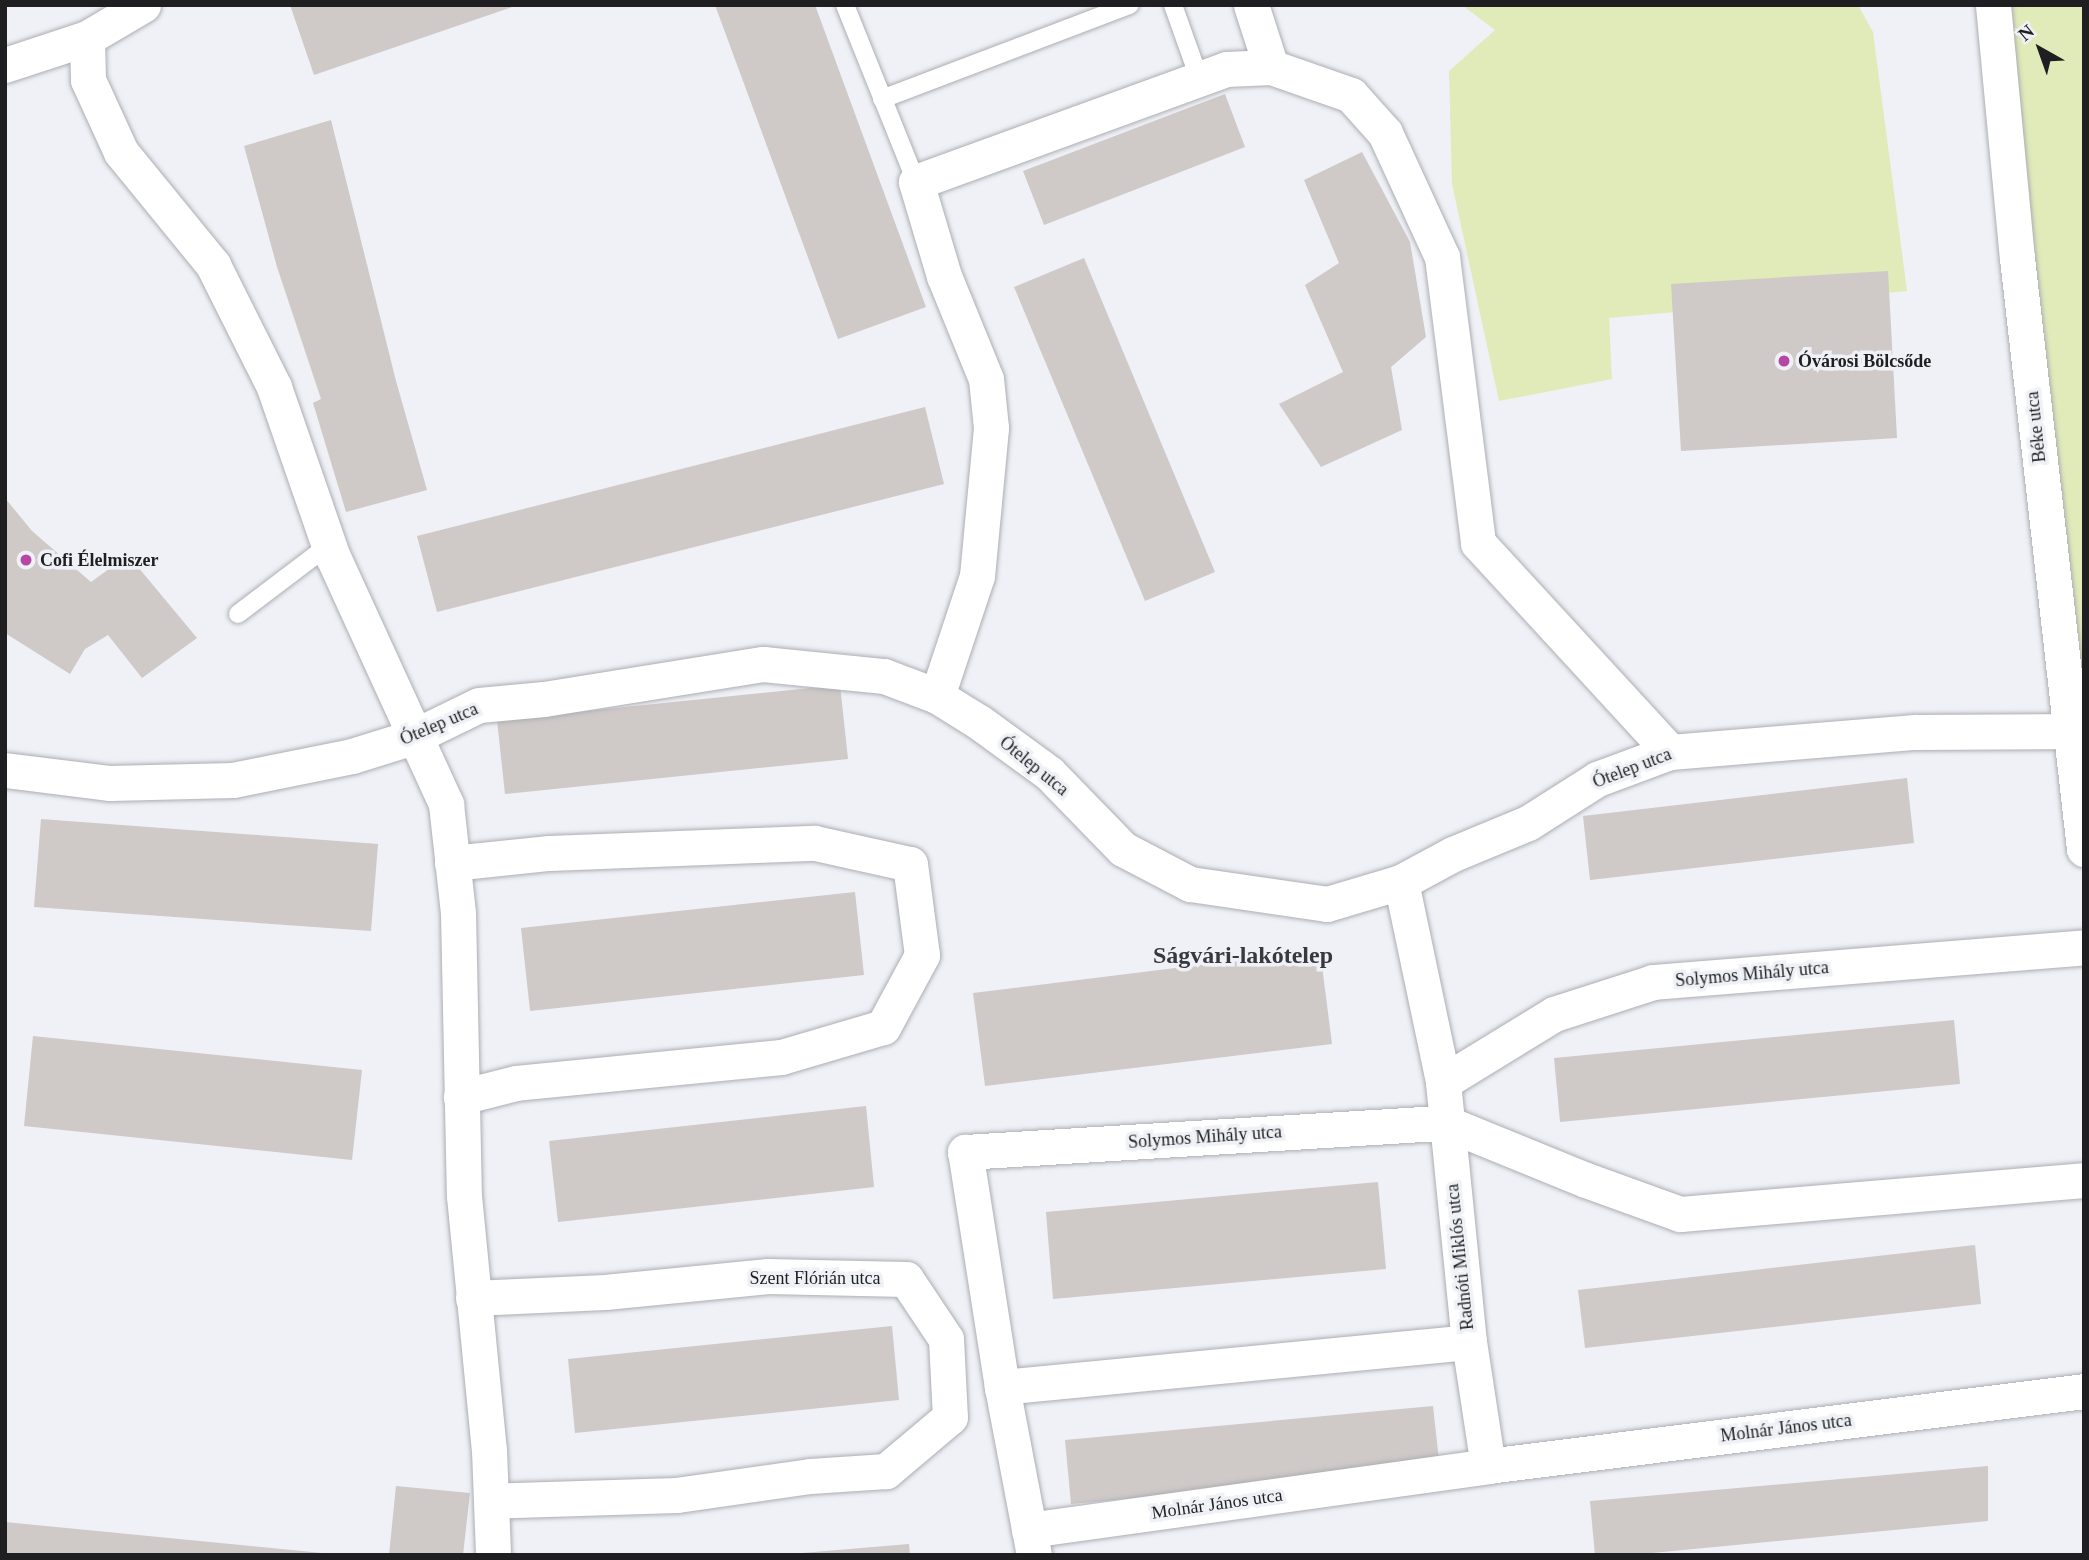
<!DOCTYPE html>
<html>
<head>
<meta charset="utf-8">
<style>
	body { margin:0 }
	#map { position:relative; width:2089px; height:1560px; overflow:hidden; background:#eff1f6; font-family:Georgia,serif }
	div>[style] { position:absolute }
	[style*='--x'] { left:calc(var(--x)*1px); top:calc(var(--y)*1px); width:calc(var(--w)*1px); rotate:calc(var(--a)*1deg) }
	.green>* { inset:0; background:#e1eab9 }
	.building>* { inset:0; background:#cfc9c8 }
	.roads { filter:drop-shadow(0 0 2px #acaeb3) drop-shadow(0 0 2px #acaeb3) }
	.service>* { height:18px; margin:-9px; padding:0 9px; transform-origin:9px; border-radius:9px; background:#fff }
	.minor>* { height:35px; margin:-17.5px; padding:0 17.5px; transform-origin:17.5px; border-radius:17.5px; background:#fff }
	.dots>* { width:19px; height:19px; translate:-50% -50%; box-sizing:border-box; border:4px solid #eff1f6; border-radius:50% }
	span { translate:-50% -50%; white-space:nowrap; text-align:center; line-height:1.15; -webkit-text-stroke:7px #eff1f6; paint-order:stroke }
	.poi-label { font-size:18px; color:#1f1f21; font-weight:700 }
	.left { translate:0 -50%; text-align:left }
	.street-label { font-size:18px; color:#1f1f21 }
	.district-label { font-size:24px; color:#38393e; font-weight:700 }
	.frame { position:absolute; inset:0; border:7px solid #1f1f21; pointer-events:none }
	.north { position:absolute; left:2005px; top:14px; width:70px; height:70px; -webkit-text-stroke:5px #eff1f6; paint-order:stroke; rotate:320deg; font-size:19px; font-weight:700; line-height:28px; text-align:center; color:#1f1f21 }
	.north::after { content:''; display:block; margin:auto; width:24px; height:32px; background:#1f1f21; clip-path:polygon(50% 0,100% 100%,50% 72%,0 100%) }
</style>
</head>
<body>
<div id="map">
	<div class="green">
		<i style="clip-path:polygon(1462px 5px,1858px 5px,1873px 32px,1907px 291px,1609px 318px,1612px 379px,1499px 401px,1452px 184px,1449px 71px,1495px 30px)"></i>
		<i style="clip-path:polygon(1995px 5px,2084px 5px,2084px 730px)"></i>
	</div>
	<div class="building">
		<i style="clip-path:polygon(290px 5px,515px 5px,515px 6px,314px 75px)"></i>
		<i style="clip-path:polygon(715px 5px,815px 5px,926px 307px,838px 339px)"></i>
		<i style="clip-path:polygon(1225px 94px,1245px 147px,1044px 225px,1023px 171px)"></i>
		<i style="clip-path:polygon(331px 120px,396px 381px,427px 490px,346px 512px,313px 403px,321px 399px,277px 267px,244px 146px)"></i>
		<i style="clip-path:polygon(1362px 152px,1410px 242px,1426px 337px,1391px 367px,1402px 430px,1321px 467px,1279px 404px,1343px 372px,1305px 285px,1339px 263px,1304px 180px)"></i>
		<i style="clip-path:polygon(1084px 258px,1215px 572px,1145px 601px,1014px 287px)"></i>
		<i style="clip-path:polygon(1888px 271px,1897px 438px,1681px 451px,1671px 284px)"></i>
		<i style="clip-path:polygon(925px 407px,944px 484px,437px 612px,417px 536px)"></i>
		<i style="clip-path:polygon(5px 498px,32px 531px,91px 582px,128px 555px,197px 638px,142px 678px,108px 635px,85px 649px,70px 674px,5px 633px)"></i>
		<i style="clip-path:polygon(840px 685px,848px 759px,505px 794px,497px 720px)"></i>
		<i style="clip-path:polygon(1907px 778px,1914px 843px,1590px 880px,1583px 816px)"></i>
		<i style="clip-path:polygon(41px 819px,378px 844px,371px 931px,34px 907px)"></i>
		<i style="clip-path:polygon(855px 892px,864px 975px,530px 1011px,521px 928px)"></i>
		<i style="clip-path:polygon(1320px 950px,1332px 1044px,985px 1086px,973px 993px)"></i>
		<i style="clip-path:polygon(1954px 1020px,1960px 1084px,1560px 1122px,1554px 1058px)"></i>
		<i style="clip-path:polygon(33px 1036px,362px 1070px,352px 1160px,24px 1126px)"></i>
		<i style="clip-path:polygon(866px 1106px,874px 1187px,558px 1222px,549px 1141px)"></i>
		<i style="clip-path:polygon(1378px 1182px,1386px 1269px,1053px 1299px,1046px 1212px)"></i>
		<i style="clip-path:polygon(1975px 1245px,1981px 1304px,1585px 1348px,1578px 1290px)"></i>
		<i style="clip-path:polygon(892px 1326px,899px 1400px,575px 1433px,568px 1359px)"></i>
		<i style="clip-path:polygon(1433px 1406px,1440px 1470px,1071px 1504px,1065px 1440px)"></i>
		<i style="clip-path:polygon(1988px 1466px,1988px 1521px,1631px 1555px,1595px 1555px,1590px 1501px)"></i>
		<i style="clip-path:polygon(396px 1486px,470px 1493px,463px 1555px,389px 1555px)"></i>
		<i style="clip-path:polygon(5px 1522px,322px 1553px,322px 1555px,5px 1555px)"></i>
		<i style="clip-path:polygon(909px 1544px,910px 1555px,802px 1555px,802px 1553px)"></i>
	</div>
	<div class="roads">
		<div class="service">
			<i style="--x:845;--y:5;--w:191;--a:68.1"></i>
			<i style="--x:1173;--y:5;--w:77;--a:70.4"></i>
			<i style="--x:882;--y:99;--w:265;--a:-20.8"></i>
			<i style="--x:238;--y:614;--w:114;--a:-37.2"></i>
		</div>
		<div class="minor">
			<i style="--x:143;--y:5;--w:65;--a:149.5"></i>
			<i style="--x:87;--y:38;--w:42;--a:88.6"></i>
			<i style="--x:88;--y:80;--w:79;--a:65.4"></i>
			<i style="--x:121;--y:152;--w:146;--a:50.8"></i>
			<i style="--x:213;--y:265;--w:136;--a:63.4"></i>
			<i style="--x:274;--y:387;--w:180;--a:70.9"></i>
			<i style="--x:333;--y:557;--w:272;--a:65.4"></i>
			<i style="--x:446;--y:804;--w:110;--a:83.7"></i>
			<i style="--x:458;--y:913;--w:283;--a:88.8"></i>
			<i style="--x:464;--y:1196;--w:255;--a:84.4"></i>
			<i style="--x:489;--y:1450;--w:105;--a:87.8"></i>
			<i style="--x:1251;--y:5;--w:65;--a:72.1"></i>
			<i style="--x:1993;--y:5;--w:254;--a:84.6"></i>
			<i style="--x:2017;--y:258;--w:595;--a:83.53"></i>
			<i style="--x:5;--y:65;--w:86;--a:-18.2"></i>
			<i style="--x:937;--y:696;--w:126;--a:-71.6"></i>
			<i style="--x:977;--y:576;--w:149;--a:-84.6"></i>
			<i style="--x:991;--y:428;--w:49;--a:-95.8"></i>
			<i style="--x:986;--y:379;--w:111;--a:-112.2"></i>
			<i style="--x:944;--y:276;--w:98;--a:-106.6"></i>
			<i style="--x:916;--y:182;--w:330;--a:-20"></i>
			<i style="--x:1226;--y:69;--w:45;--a:-2.5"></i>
			<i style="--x:1271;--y:67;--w:85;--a:19.3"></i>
			<i style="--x:1351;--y:95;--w:51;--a:48.2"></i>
			<i style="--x:1385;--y:133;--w:136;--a:65.3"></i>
			<i style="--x:1442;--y:257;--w:288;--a:82.8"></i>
			<i style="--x:1478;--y:543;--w:284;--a:47.4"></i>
			<i style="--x:5;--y:770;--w:106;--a:7.1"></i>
			<i style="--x:110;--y:783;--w:123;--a:-1.4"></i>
			<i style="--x:233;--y:780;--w:121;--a:-11.4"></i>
			<i style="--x:352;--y:756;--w:64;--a:-17.3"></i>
			<i style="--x:413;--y:737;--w:73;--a:-25.9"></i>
			<i style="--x:479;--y:705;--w:65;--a:-5.3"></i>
			<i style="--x:544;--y:699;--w:222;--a:-9.1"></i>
			<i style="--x:763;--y:664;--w:122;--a:5.7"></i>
			<i style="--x:884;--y:676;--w:57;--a:20.7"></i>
			<i style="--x:937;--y:696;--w:49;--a:31.8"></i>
			<i style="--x:979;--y:722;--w:87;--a:36.1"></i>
			<i style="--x:1049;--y:773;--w:106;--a:45.8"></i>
			<i style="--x:1123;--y:849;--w:76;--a:27.6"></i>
			<i style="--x:1190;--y:884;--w:138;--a:8.3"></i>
			<i style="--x:1327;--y:904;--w:77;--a:-16.6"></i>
			<i style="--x:1401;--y:882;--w:59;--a:-28.3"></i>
			<i style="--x:1453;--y:854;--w:81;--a:-22.5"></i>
			<i style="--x:1528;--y:823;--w:82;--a:-32.5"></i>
			<i style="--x:1597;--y:779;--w:78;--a:-20.3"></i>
			<i style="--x:1670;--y:752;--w:246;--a:-4.7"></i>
			<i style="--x:1915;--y:732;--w:169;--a:-0.3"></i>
			<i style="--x:452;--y:863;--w:98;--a:-5.9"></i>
			<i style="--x:549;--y:853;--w:266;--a:-2.2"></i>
			<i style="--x:815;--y:843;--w:97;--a:12.5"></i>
			<i style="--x:910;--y:864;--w:92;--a:82.5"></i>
			<i style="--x:922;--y:955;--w:82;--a:118.4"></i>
			<i style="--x:883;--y:1027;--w:106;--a:163.6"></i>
			<i style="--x:781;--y:1057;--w:266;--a:174.4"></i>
			<i style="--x:516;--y:1083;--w:57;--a:165.7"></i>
			<i style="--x:1401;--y:882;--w:204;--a:78.1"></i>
			<i style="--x:1443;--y:1082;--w:261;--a:84.3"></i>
			<i style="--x:1469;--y:1342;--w:125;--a:81.3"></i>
			<i style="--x:1443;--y:1082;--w:130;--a:-31.5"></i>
			<i style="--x:1554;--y:1014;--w:104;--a:-17.9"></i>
			<i style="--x:1653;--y:982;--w:432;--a:-4.6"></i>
			<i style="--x:473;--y:1298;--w:132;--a:-2.6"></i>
			<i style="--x:605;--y:1292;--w:164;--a:-5.6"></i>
			<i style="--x:768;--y:1276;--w:138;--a:1.2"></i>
			<i style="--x:906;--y:1279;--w:72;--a:56.3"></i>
			<i style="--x:946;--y:1339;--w:78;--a:87.1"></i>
			<i style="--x:950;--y:1417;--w:84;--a:139.8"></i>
			<i style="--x:886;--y:1471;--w:76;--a:176.2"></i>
			<i style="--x:810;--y:1476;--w:134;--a:171.9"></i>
			<i style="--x:677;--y:1495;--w:186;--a:178.2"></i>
			<i style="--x:1002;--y:1387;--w:469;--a:-5.5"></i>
			<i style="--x:1029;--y:1530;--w:463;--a:-7.9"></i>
			<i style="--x:1488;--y:1466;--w:601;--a:-7.17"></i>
			<i style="--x:1034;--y:1555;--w:171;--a:-100.8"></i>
			<i style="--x:1002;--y:1387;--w:238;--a:-98.9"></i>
			<i style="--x:965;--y:1152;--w:482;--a:-3.5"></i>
			<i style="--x:1446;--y:1123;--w:151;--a:22.2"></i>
			<i style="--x:1586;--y:1180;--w:100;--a:19.9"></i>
			<i style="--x:1680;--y:1214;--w:405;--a:-4.8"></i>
		</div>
	</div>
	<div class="dots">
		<i style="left:1784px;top:361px;background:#b548a7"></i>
		<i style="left:26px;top:560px;background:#b548a7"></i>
	</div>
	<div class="poi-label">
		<span class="left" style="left:1798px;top:361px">Óvárosi Bölcsőde</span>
		<span class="left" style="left:40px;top:560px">Cofi Élelmiszer</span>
	</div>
	<div class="street-label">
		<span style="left:2036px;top:427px;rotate:-96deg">Béke utca</span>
		<span style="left:439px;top:724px;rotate:-23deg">Ótelep utca</span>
		<span style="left:1034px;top:766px;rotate:39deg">Ótelep utca</span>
		<span style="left:1632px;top:768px;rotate:-21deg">Ótelep utca</span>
		<span style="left:1752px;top:974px;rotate:-5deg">Solymos Mihály utca</span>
		<span style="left:1205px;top:1137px;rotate:-4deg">Solymos Mihály utca</span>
		<span style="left:1460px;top:1257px;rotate:-96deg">Radnóti Miklós utca</span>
		<span style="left:815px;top:1278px">Szent Flórián utca</span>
		<span style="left:1786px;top:1428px;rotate:-7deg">Molnár János utca</span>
		<span style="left:1217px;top:1504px;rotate:-8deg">Molnár János utca</span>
	</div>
	<div class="district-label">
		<span style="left:1243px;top:956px">Ságvári-lakótelep</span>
	</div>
	<div class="frame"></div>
	<div class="north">N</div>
</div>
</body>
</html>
